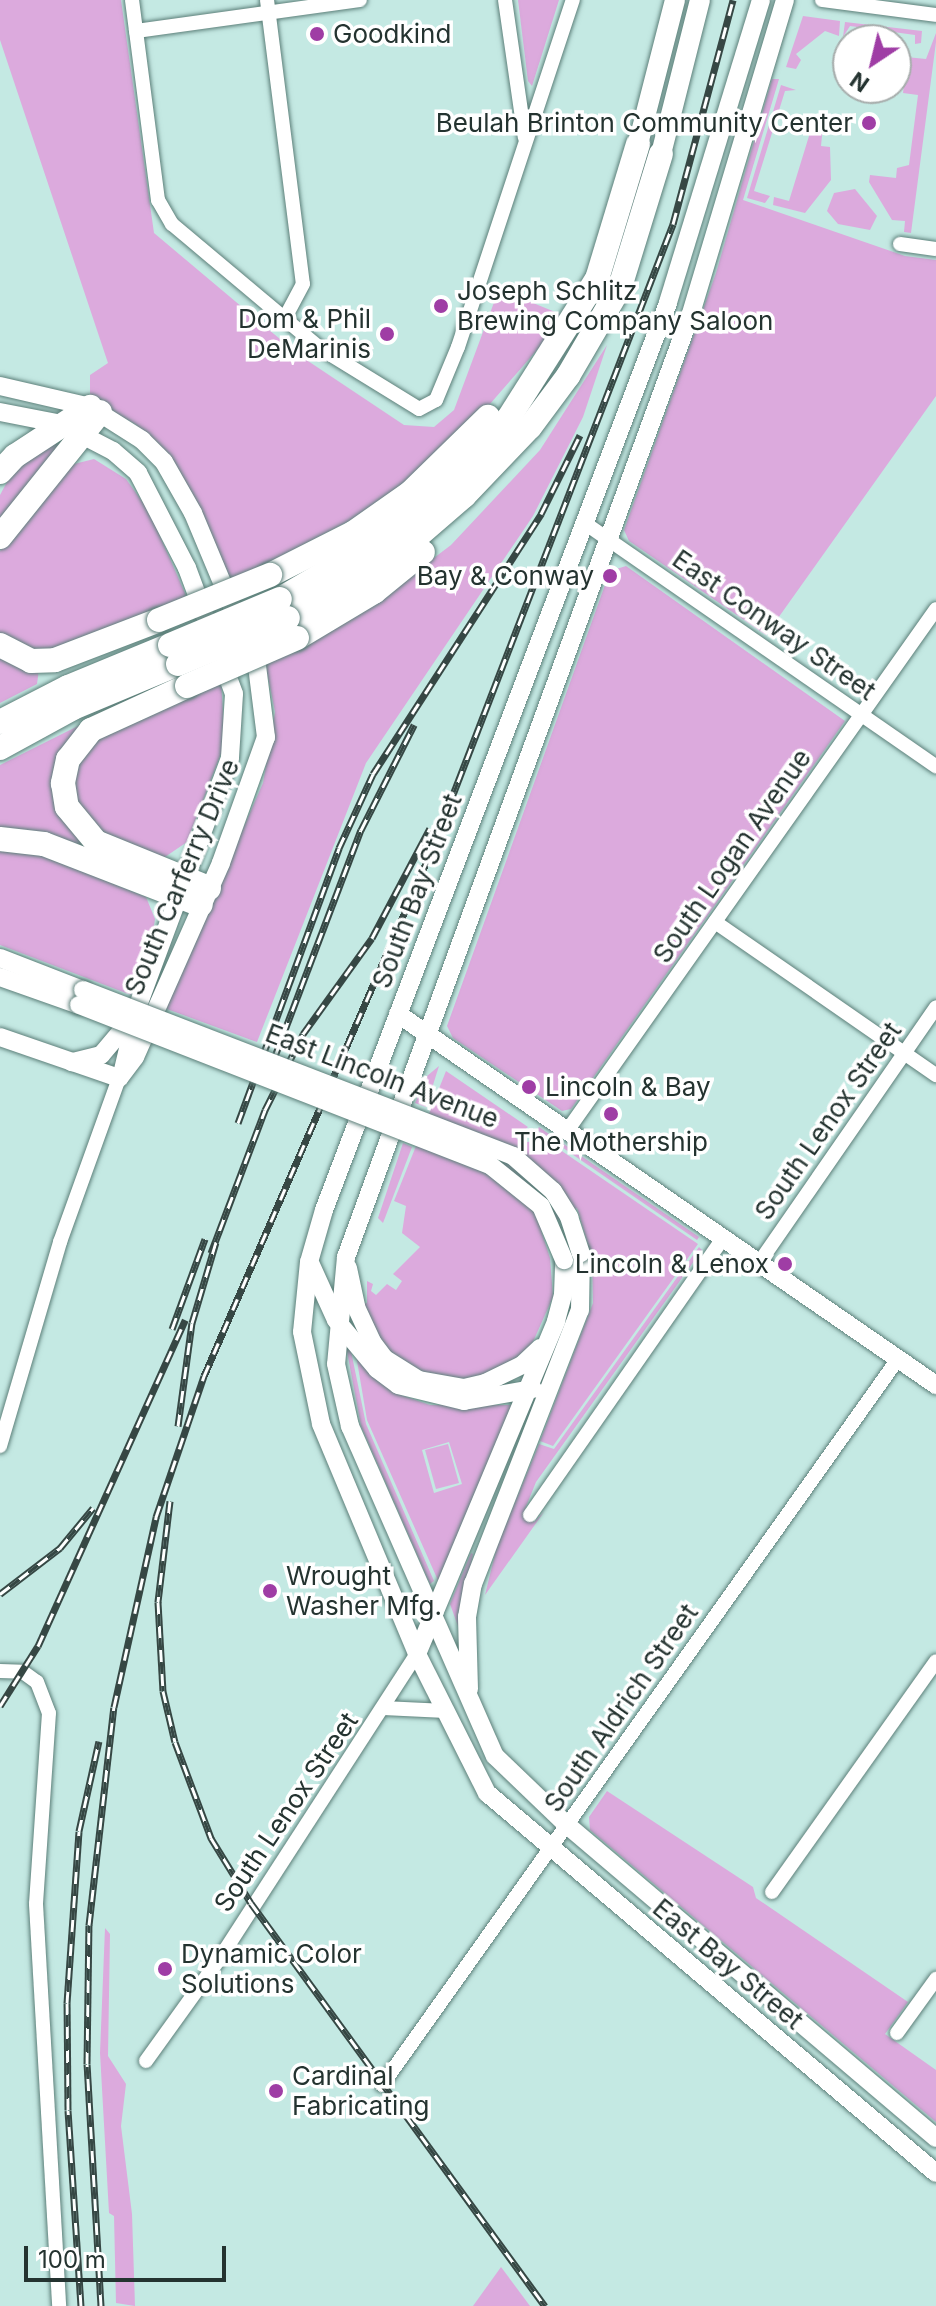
<!DOCTYPE html>
<html>
<head>
<meta charset="utf-8">
<style>
	body { margin:0 }
	#map { position:relative; width:936px; height:2306px; overflow:hidden; background:#c4e9e3; font-family:Inter,sans-serif }
	div>[style] { position:absolute }
	[style*='--x'] { left:calc(var(--x)*1px); top:calc(var(--y)*1px); width:calc(var(--w)*1px); rotate:calc(var(--a)*1deg) }
	.green>* { inset:0; background:#dcaadd }
	.roads { filter:drop-shadow(0 0 2px #5c7f79) drop-shadow(0 0 2px #5c7f79) }
	.street>* { height:14px; margin:-7px; padding:0 7px; transform-origin:7px; border-radius:7px; background:#fff }
	.secondary>* { height:18px; margin:-9px; padding:0 9px; transform-origin:9px; border-radius:9px; background:#fff }
	.primary>* { height:20px; margin:-10px; padding:0 10px; transform-origin:10px; border-radius:10px; background:#fff }
	.highway>* { height:24px; margin:-12px; padding:0 12px; transform-origin:12px; border-radius:12px; background:#fff }
	.rail>* { height:7px; margin-top:-3.5px; transform-origin:0; background:repeating-linear-gradient(90deg,#fff 0 12px,#364744 0 24px); box-sizing:border-box; border-block:2px solid #364744 }
	.bridges { filter:drop-shadow(0 0 2px #5c7f79) drop-shadow(0 0 2px #5c7f79) }
	.secondary-bridge>* { height:18px; margin:-9px; padding:0 9px; transform-origin:9px; border-radius:9px; background:#fff }
	.highway-bridge>* { height:24px; margin:-12px; padding:0 12px; transform-origin:12px; border-radius:12px; background:#fff }
	.dots>* { width:22px; height:22px; translate:-50% -50%; box-sizing:border-box; border:4px solid #fff; border-radius:50% }
	span { translate:-50% -50%; white-space:nowrap; text-align:center; line-height:1.15; -webkit-text-stroke:7px #fff; paint-order:stroke }
	.poi-label { font-size:26px; color:#243330 }
	.left { translate:0 -50%; text-align:left }
	.right { translate:-100% -50%; text-align:right }
	.street-label { font-size:26px; color:#243330 }
	.north { position:absolute; left:832px; top:24px; width:80px; height:80px; box-sizing:border-box; background:#fff; border:2px solid #a7adac; border-radius:50%; rotate:215deg; font-size:22px; font-weight:700; line-height:32px; text-align:center; color:#243330 }
	.north::after { content:''; display:block; margin:auto; width:28px; height:36px; background:#9f3da5; clip-path:polygon(50% 0,100% 100%,50% 72%,0 100%) }
	.scale { position:absolute; left:24px; top:2246px; width:202px; height:36px; box-sizing:border-box; border:4px solid #243330; border-top:0; padding-left:10px; font-size:24px; line-height:28px; white-space:nowrap; color:#243330; -webkit-text-stroke:6px #fff; paint-order:stroke }
</style>
</head>
<body>
<div id="map">
	<div class="green">
		<i style="clip-path:polygon(0 0,121px 0,154px 233px,299px 355px,404px 425px,434px 427px,454px 410px,499px 289px,560px 314px,544px 342px,469px 428px,388px 501px,232px 582px,197px 503px,160px 446px,135px 424px,90px 399px,90px 375px,108px 363px,0 40px)"></i>
		<i style="clip-path:polygon(518px 0,559px 0,532px 86px,528px 81px)"></i>
		<i style="clip-path:polygon(803px 16px,840px 21px,839px 36px,825px 31px,796px 54px,801px 60px,796px 69px,786px 67px)"></i>
		<i style="clip-path:polygon(845px 22px,922px 31px,921px 43px,915px 44px,915px 35px,850px 26px,843px 37px)"></i>
		<i style="clip-path:polygon(936px 33px,936px 42px,911px 233px,904px 232px,905px 221px,892px 220px,869px 182px,870px 175px,896px 178px,897px 168px,909px 165px,918px 95px,903px 93px,906px 68px,896px 67px,896px 56px,926px 59px)"></i>
		<i style="clip-path:polygon(772px 79px,779px 79px,743px 200px,905px 256px,936px 260px,936px 396px,766px 635px,629px 541px,624px 530px,716px 273px)"></i>
		<i style="clip-path:polygon(781px 85px,796px 90px,785px 91px,754px 191px,770px 196px,765px 203px,747px 198px)"></i>
		<i style="clip-path:polygon(813px 123px,823px 125px,821px 146px,830px 147px,831px 180px,805px 213px,773px 205px,774px 197px,789px 201px)"></i>
		<i style="clip-path:polygon(855px 189px,877px 216px,870px 230px,838px 224px,827px 211px,834px 193px)"></i>
		<i style="clip-path:polygon(607px 345px,583px 417px,533px 516px,366px 763px,257px 1042px,164px 1008px,263px 783px,275px 712px,265px 662px,389px 592px,451px 545px,540px 450px)"></i>
		<i style="clip-path:polygon(54px 442px,59px 445px,0 525px,0 495px,14px 469px)"></i>
		<i style="clip-path:polygon(94px 459px,126px 479px,149px 511px,188px 600px,106px 634px,35px 653px,0 637px,0 551px,70px 465px)"></i>
		<i style="clip-path:polygon(626px 566px,845px 721px,571px 1109px,562px 1111px,453px 1038px,447px 1026px,610px 571px)"></i>
		<i style="clip-path:polygon(0 656px,39px 669px,37px 684px,0 703px)"></i>
		<i style="clip-path:polygon(221px 680px,225px 743px,187px 842px,162px 859px,110px 842px,77px 809px,73px 776px,77px 762px,98px 736px)"></i>
		<i style="clip-path:polygon(86px 722px,62px 759px,87px 844px,81px 849px,0 831px,0 765px)"></i>
		<i style="clip-path:polygon(0 850px,38px 853px,146px 897px,155px 919px,153px 932px,131px 995px,0 945px)"></i>
		<i style="clip-path:polygon(439px 1066px,426px 1107px,415px 1103px,427px 1076px)"></i>
		<i style="clip-path:polygon(446px 1071px,528px 1127px,516px 1138px,522px 1143px,533px 1141px,534px 1132px,698px 1244px,553px 1446px,540px 1441px,593px 1303px,592px 1258px,577px 1208px,541px 1230px,550px 1258px,553px 1297px,532px 1344px,505px 1368px,464px 1381px,417px 1373px,382px 1346px,362px 1304px,367px 1303px,367px 1281px,373px 1284px,371px 1291px,376px 1295px,387px 1284px,396px 1290px,402px 1281px,393px 1274px,420px 1247px,402px 1233px,406px 1206px,394px 1201px)"></i>
		<i style="clip-path:polygon(539px 1127px,699px 1237px,697px 1240px,537px 1130px)"></i>
		<i style="clip-path:polygon(403px 1143px,412px 1147px,383px 1223px,378px 1218px)"></i>
		<i style="clip-path:polygon(699px 1247px,702px 1250px,536px 1482px,523px 1514px,534px 1522px,544px 1512px,485px 1595px,497px 1546px,539px 1444px,554px 1449px)"></i>
		<i style="clip-path:polygon(346px 1346px,351px 1351px,366px 1424px,434px 1581px,430px 1584px,361px 1426px)"></i>
		<i style="clip-path:polygon(evenodd,356px 1355px,398px 1394px,430px 1405px,513px 1405px,440px 1585px,367px 1420px,356px 1355px,449px 1442px,462px 1484px,434px 1493px,422px 1450px,449px 1442px)"></i>
		<i style="clip-path:polygon(448px 1444px,459px 1483px,436px 1489px,425px 1450px)"></i>
		<i style="clip-path:polygon(471px 1553px,473px 1554px,459px 1629px,450px 1604px)"></i>
		<i style="clip-path:polygon(607px 1791px,753px 1887px,756px 1898px,908px 2002px,885px 2034px,936px 2070px,936px 2122px,590px 1830px,589px 1817px)"></i>
		<i style="clip-path:polygon(105px 1928px,110px 1934px,108px 2056px,126px 2084px,121px 2126px,132px 2214px,135px 2306px,116px 2303px,114px 2216px,109px 2213px,100px 2053px)"></i>
		<i style="clip-path:polygon(501px 2267px,530px 2306px,473px 2306px)"></i>
	</div>
	<div class="roads">
		<div class="street">
			<i style="--x:132;--y:0;--w:202;--a:82.6"></i>
			<i style="--x:158;--y:200;--w:28;--a:60"></i>
			<i style="--x:172;--y:224;--w:193;--a:40"></i>
			<i style="--x:320;--y:348;--w:116;--a:31.6"></i>
			<i style="--x:419;--y:409;--w:19;--a:-28"></i>
			<i style="--x:436;--y:400;--w:57;--a:-67.5"></i>
			<i style="--x:458;--y:347;--w:366;--a:-71.7"></i>
			<i style="--x:267;--y:0;--w:286;--a:82.8"></i>
			<i style="--x:303;--y:284;--w:38;--a:118"></i>
			<i style="--x:505;--y:0;--w:139;--a:81.8"></i>
			<i style="--x:822;--y:0;--w:115;--a:7.5"></i>
			<i style="--x:136;--y:31;--w:226;--a:-7.9"></i>
			<i style="--x:900;--y:244;--w:36;--a:8"></i>
			<i style="--x:586;--y:524;--w:426;--a:34.7"></i>
			<i style="--x:715;--y:922;--w:269;--a:34.7"></i>
			<i style="--x:567;--y:1131;--w:639;--a:-54.74"></i>
			<i style="--x:759;--y:1263;--w:311;--a:-55.3"></i>
			<i style="--x:0;--y:1446;--w:213;--a:-73.6"></i>
			<i style="--x:60;--y:1242;--w:174;--a:-70.2"></i>
			<i style="--x:119;--y:1078;--w:57;--a:-76.7"></i>
			<i style="--x:530;--y:1515;--w:338;--a:-55.1"></i>
			<i style="--x:0;--y:1671;--w:23;--a:2"></i>
			<i style="--x:23;--y:1672;--w:17;--a:36"></i>
			<i style="--x:37;--y:1682;--w:33;--a:69"></i>
			<i style="--x:49;--y:1713;--w:191;--a:93.9"></i>
			<i style="--x:36;--y:1904;--w:403;--a:86.7"></i>
			<i style="--x:385;--y:1708;--w:59;--a:2.9"></i>
			<i style="--x:772;--y:1892;--w:283;--a:-54.6"></i>
			<i style="--x:897;--y:2033;--w:67;--a:-54.2"></i>
			<i style="--x:146;--y:2061;--w:127;--a:-54.3"></i>
			<i style="--x:220;--y:1958;--w:362;--a:-57.1"></i>
			<i style="--x:382;--y:2085;--w:891;--a:-54.6"></i>
		</div>
		<div class="secondary">
			<i style="--x:761;--y:0;--w:317;--a:107.1"></i>
			<i style="--x:668;--y:303;--w:970;--a:110.77"></i>
			<i style="--x:324;--y:1210;--w:54;--a:106.1"></i>
			<i style="--x:309;--y:1262;--w:70;--a:95.7"></i>
			<i style="--x:302;--y:1332;--w:94;--a:78.3"></i>
			<i style="--x:321;--y:1424;--w:249;--a:67.3"></i>
			<i style="--x:417;--y:1654;--w:156;--a:63.3"></i>
			<i style="--x:487;--y:1793;--w:588;--a:40.24"></i>
			<i style="--x:785;--y:0;--w:330;--a:106.7"></i>
			<i style="--x:690;--y:316;--w:1002;--a:110.08"></i>
			<i style="--x:346;--y:1257;--w:107;--a:95.3"></i>
			<i style="--x:336;--y:1364;--w:64;--a:77.3"></i>
			<i style="--x:350;--y:1426;--w:360;--a:66.3"></i>
			<i style="--x:495;--y:1756;--w:100;--a:43.8"></i>
			<i style="--x:567;--y:1825;--w:484;--a:40.3"></i>
			<i style="--x:0;--y:386;--w:92;--a:13.1"></i>
			<i style="--x:90;--y:407;--w:62;--a:32.4"></i>
			<i style="--x:142;--y:440;--w:31;--a:45"></i>
			<i style="--x:164;--y:462;--w:59;--a:60.4"></i>
			<i style="--x:193;--y:513;--w:166;--a:67.3"></i>
			<i style="--x:257;--y:666;--w:72;--a:82.8"></i>
			<i style="--x:266;--y:737;--w:134;--a:109.7"></i>
			<i style="--x:221;--y:863;--w:212;--a:113.9"></i>
			<i style="--x:135;--y:1057;--w:26;--a:127"></i>
			<i style="--x:119;--y:1078;--w:126;--a:-161"></i>
			<i style="--x:0;--y:412;--w:62;--a:11.1"></i>
			<i style="--x:61;--y:424;--w:59;--a:27.4"></i>
			<i style="--x:113;--y:451;--w:33;--a:41"></i>
			<i style="--x:138;--y:473;--w:107;--a:62.7"></i>
			<i style="--x:187;--y:568;--w:134;--a:69.5"></i>
			<i style="--x:234;--y:694;--w:64;--a:93.6"></i>
			<i style="--x:230;--y:758;--w:275;--a:110.4"></i>
			<i style="--x:134;--y:1016;--w:51;--a:130.2"></i>
			<i style="--x:101;--y:1055;--w:30;--a:166"></i>
			<i style="--x:0;--y:958;--w:89;--a:21.1"></i>
			<i style="--x:0;--y:977;--w:84;--a:19.5"></i>
			<i style="--x:398;--y:1014;--w:654;--a:34.59"></i>
			<i style="--x:311;--y:1265;--w:60;--a:65.6"></i>
			<i style="--x:336;--y:1320;--w:64;--a:50.1"></i>
			<i style="--x:377;--y:1369;--w:26;--a:37"></i>
			<i style="--x:398;--y:1385;--w:68;--a:13.6"></i>
			<i style="--x:464;--y:1401;--w:70;--a:-9.9"></i>
			<i style="--x:348;--y:1268;--w:40;--a:78"></i>
			<i style="--x:356;--y:1307;--w:38;--a:65"></i>
			<i style="--x:372;--y:1342;--w:21;--a:53"></i>
			<i style="--x:385;--y:1359;--w:40;--a:32"></i>
			<i style="--x:419;--y:1380;--w:46;--a:10.1"></i>
			<i style="--x:464;--y:1388;--w:22;--a:-13"></i>
			<i style="--x:485;--y:1383;--w:41;--a:-25.9"></i>
			<i style="--x:522;--y:1365;--w:25;--a:-43"></i>
			<i style="--x:417;--y:1654;--w:361;--a:-67.3"></i>
			<i style="--x:556;--y:1321;--w:27;--a:-75"></i>
			<i style="--x:563;--y:1295;--w:35;--a:-88"></i>
			<i style="--x:469;--y:1689;--w:72;--a:-91.6"></i>
			<i style="--x:467;--y:1617;--w:34;--a:-80"></i>
			<i style="--x:473;--y:1584;--w:294;--a:-68.7"></i>
			<i style="--x:580;--y:1310;--w:57;--a:-89"></i>
		</div>
		<div class="primary">
			<i style="--x:638;--y:144;--w:149;--a:-75.6"></i>
			<i style="--x:661;--y:154;--w:159;--a:-75.8"></i>
		</div>
		<div class="highway">
			<i style="--x:0;--y:472;--w:22;--a:-47"></i>
			<i style="--x:15;--y:456;--w:90;--a:-33.2"></i>
			<i style="--x:0;--y:537;--w:160;--a:-51.3"></i>
			<i style="--x:270;--y:575;--w:93;--a:-26.8"></i>
			<i style="--x:353;--y:533;--w:70;--a:-35.1"></i>
			<i style="--x:410;--y:493;--w:109;--a:-44.3"></i>
			<i style="--x:280;--y:599;--w:125;--a:-30.3"></i>
			<i style="--x:388;--y:536;--w:75;--a:-40.7"></i>
			<i style="--x:445;--y:487;--w:93;--a:-47.2"></i>
			<i style="--x:508;--y:419;--w:166;--a:-57.6"></i>
			<i style="--x:597;--y:279;--w:141;--a:-73.1"></i>
			<i style="--x:288;--y:618;--w:137;--a:-31.3"></i>
			<i style="--x:405;--y:547;--w:78;--a:-40.8"></i>
			<i style="--x:464;--y:496;--w:95;--a:-46.3"></i>
			<i style="--x:530;--y:427;--w:64;--a:-53.3"></i>
			<i style="--x:568;--y:376;--w:103;--a:-59.7"></i>
			<i style="--x:620;--y:287;--w:139;--a:-72.9"></i>
			<i style="--x:297;--y:638;--w:90;--a:-30.9"></i>
			<i style="--x:374;--y:592;--w:63;--a:-39.2"></i>
			<i style="--x:0;--y:645;--w:35;--a:27"></i>
			<i style="--x:31;--y:661;--w:24;--a:-2"></i>
			<i style="--x:55;--y:660;--w:111;--a:-21"></i>
			<i style="--x:187;--y:686;--w:106;--a:155.4"></i>
			<i style="--x:91;--y:730;--w:37;--a:128"></i>
			<i style="--x:68;--y:759;--w:25;--a:102"></i>
			<i style="--x:63;--y:783;--w:24;--a:81"></i>
			<i style="--x:67;--y:807;--w:45;--a:50.4"></i>
			<i style="--x:96;--y:842;--w:122;--a:22.2"></i>
			<i style="--x:0;--y:722;--w:76;--a:-27.2"></i>
			<i style="--x:68;--y:687;--w:110;--a:-22.4"></i>
			<i style="--x:0;--y:748;--w:83;--a:-28.7"></i>
			<i style="--x:73;--y:708;--w:114;--a:-22.7"></i>
			<i style="--x:0;--y:839;--w:44;--a:6.5"></i>
			<i style="--x:44;--y:844;--w:168;--a:21.2"></i>
		</div>
	</div>
	<div class="rail">
		<i style="--x:275;--y:1056;--w:242;--a:-69.2"></i>
		<i style="--x:361;--y:830;--w:118;--a:-63.2"></i>
		<i style="--x:238;--y:1123;--w:293;--a:-69.8"></i>
		<i style="--x:339;--y:848;--w:81;--a:-65.3"></i>
		<i style="--x:373;--y:774;--w:310;--a:-57.1"></i>
		<i style="--x:541;--y:514;--w:88;--a:-63.7"></i>
		<i style="--x:211;--y:1253;--w:153;--a:-69.3"></i>
		<i style="--x:265;--y:1110;--w:85;--a:-63.4"></i>
		<i style="--x:303;--y:1034;--w:118;--a:-54.3"></i>
		<i style="--x:372;--y:938;--w:124;--a:-62.2"></i>
		<i style="--x:172;--y:1329;--w:96;--a:-69.9"></i>
		<i style="--x:178;--y:1426;--w:104;--a:-82.3"></i>
		<i style="--x:192;--y:1323;--w:84;--a:-73.5"></i>
		<i style="--x:170;--y:1501;--w:102;--a:96.8"></i>
		<i style="--x:158;--y:1602;--w:89;--a:86.8"></i>
		<i style="--x:163;--y:1691;--w:52;--a:76.8"></i>
		<i style="--x:175;--y:1742;--w:103;--a:69.4"></i>
		<i style="--x:211;--y:1838;--w:76;--a:58.4"></i>
		<i style="--x:251;--y:1903;--w:499;--a:53.9"></i>
		<i style="--x:0;--y:1594;--w:76;--a:-37.5"></i>
		<i style="--x:60;--y:1548;--w:52;--a:-50.5"></i>
		<i style="--x:0;--y:1706;--w:71;--a:-57.7"></i>
		<i style="--x:38;--y:1646;--w:358;--a:-65.7"></i>
		<i style="--x:81;--y:2306;--w:196;--a:-93.8"></i>
		<i style="--x:68;--y:2110;--w:107;--a:-90.5"></i>
		<i style="--x:67;--y:2003;--w:172;--a:-86"></i>
		<i style="--x:79;--y:1831;--w:92;--a:-77.5"></i>
		<i style="--x:101;--y:2306;--w:242;--a:-93.3"></i>
		<i style="--x:87;--y:2064;--w:139;--a:-89.2"></i>
		<i style="--x:89;--y:1925;--w:219;--a:-83.5"></i>
		<i style="--x:114;--y:1707;--w:195;--a:-77.5"></i>
		<i style="--x:156;--y:1517;--w:149;--a:-71.2"></i>
		<i style="--x:204;--y:1376;--w:574;--a:-66.6"></i>
		<i style="--x:432;--y:849;--w:670;--a:-68.91"></i>
		<i style="--x:673;--y:224;--w:232;--a:-75"></i>
	</div>
	<div class="bridges">
		<div class="secondary-bridge">
			<i style="--x:83;--y:990;--w:461;--a:21.1"></i>
			<i style="--x:513;--y:1156;--w:53;--a:41.2"></i>
			<i style="--x:553;--y:1191;--w:31;--a:58"></i>
			<i style="--x:569;--y:1217;--w:38;--a:72"></i>
			<i style="--x:79;--y:1005;--w:441;--a:21.3"></i>
			<i style="--x:490;--y:1165;--w:65;--a:38.8"></i>
			<i style="--x:541;--y:1206;--w:59;--a:66.9"></i>
		</div>
		<div class="highway-bridge">
			<i style="--x:159;--y:620;--w:120;--a:-22.1"></i>
			<i style="--x:170;--y:645;--w:119;--a:-22.7"></i>
			<i style="--x:178;--y:664;--w:119;--a:-22.7"></i>
			<i style="--x:187;--y:686;--w:120;--a:-23.6"></i>
		</div>
	</div>
	<div class="dots">
		<i style="left:317px;top:34px;background:#9f3da5"></i>
		<i style="left:869px;top:123px;background:#9f3da5"></i>
		<i style="left:441px;top:306px;background:#9f3da5"></i>
		<i style="left:387px;top:334px;background:#9f3da5"></i>
		<i style="left:610px;top:576px;background:#9f3da5"></i>
		<i style="left:529px;top:1087px;background:#9f3da5"></i>
		<i style="left:611px;top:1114px;background:#9f3da5"></i>
		<i style="left:785px;top:1264px;background:#9f3da5"></i>
		<i style="left:270px;top:1591px;background:#9f3da5"></i>
		<i style="left:165px;top:1969px;background:#9f3da5"></i>
		<i style="left:276px;top:2091px;background:#9f3da5"></i>
	</div>
	<div class="poi-label">
		<span class="left" style="left:333px;top:34px">Goodkind</span>
		<span class="right" style="left:853px;top:123px">Beulah Brinton Community Center</span>
		<span class="left" style="left:457px;top:306px">Joseph Schlitz<br>Brewing Company Saloon</span>
		<span class="right" style="left:371px;top:334px">Dom &amp; Phil<br>DeMarinis</span>
		<span class="right" style="left:594px;top:576px">Bay &amp; Conway</span>
		<span class="left" style="left:545px;top:1087px">Lincoln &amp; Bay</span>
		<span style="left:611px;top:1142px">The Mothership</span>
		<span class="right" style="left:769px;top:1264px">Lincoln &amp; Lenox</span>
		<span class="left" style="left:286px;top:1591px">Wrought<br>Washer Mfg.</span>
		<span class="left" style="left:181px;top:1969px">Dynamic Color<br>Solutions</span>
		<span class="left" style="left:292px;top:2091px">Cardinal<br>Fabricating</span>
	</div>
	<div class="street-label">
		<span style="left:774px;top:625px;rotate:35deg">East Conway Street</span>
		<span style="left:732px;top:856px;rotate:-55deg">South Logan Avenue</span>
		<span style="left:182px;top:877px;rotate:-67deg">South Carferry Drive</span>
		<span style="left:417px;top:891px;rotate:-69deg">South Bay Street</span>
		<span style="left:382px;top:1076px;rotate:21deg">East Lincoln Avenue</span>
		<span style="left:828px;top:1121px;rotate:-55deg">South Lenox Street</span>
		<span style="left:621px;top:1708px;rotate:-55deg">South Aldrich Street</span>
		<span style="left:286px;top:1812px;rotate:-56deg">South Lenox Street</span>
		<span style="left:728px;top:1964px;rotate:40deg">East Bay Street</span>
	</div>
	<div class="north">N</div>
	<div class="scale">100 m</div>
</div>
</body>
</html>
